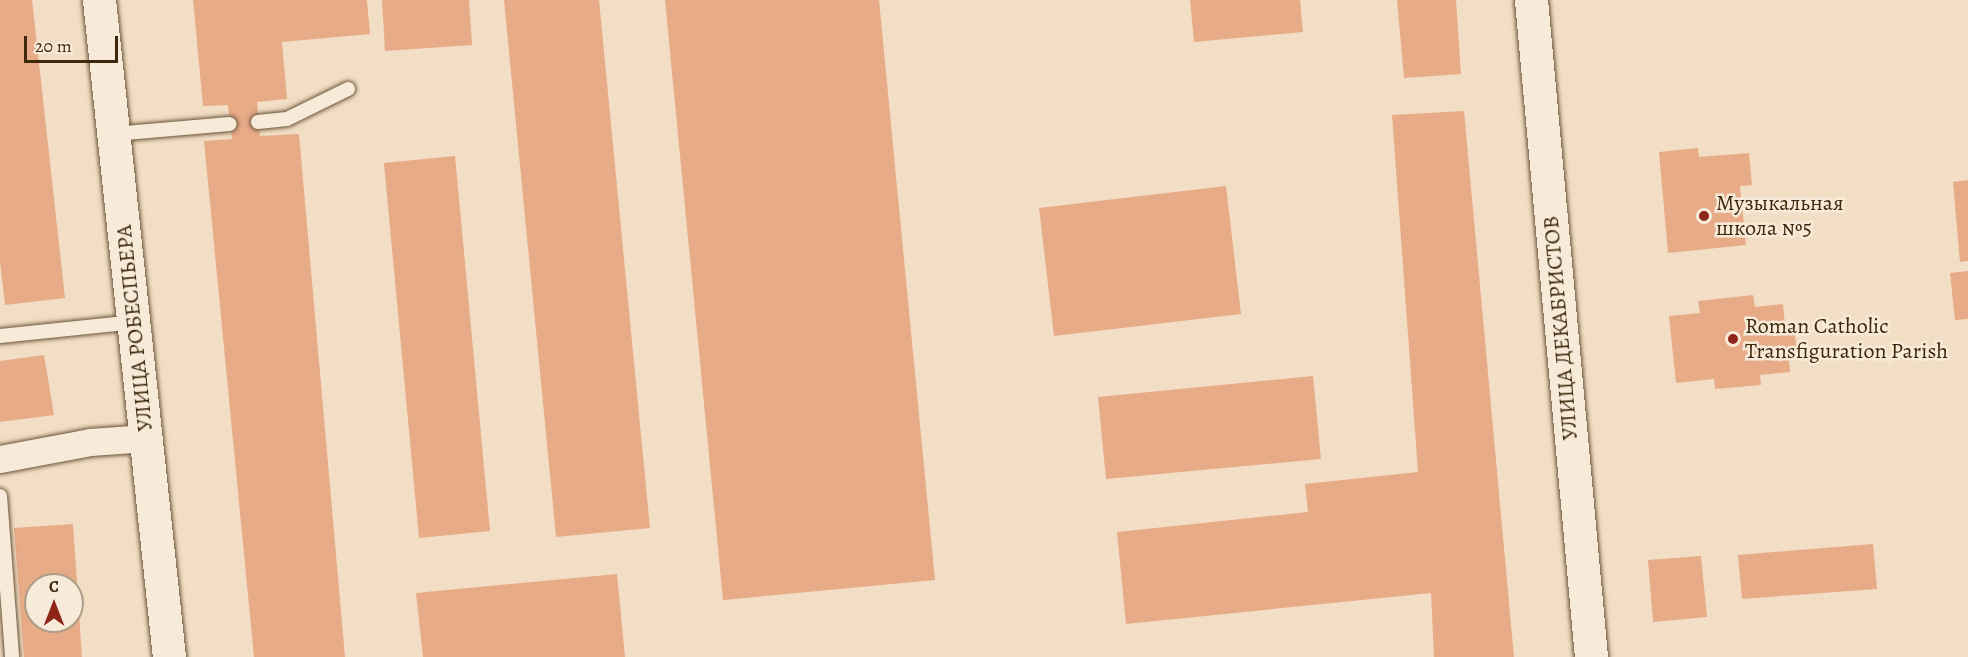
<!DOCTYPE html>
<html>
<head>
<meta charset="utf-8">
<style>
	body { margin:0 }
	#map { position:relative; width:1968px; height:657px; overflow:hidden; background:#f2dec4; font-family:Alegreya,serif }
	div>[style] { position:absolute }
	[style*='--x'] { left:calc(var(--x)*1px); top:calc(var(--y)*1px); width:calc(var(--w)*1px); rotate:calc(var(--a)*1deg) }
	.building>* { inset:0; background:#e7ab88 }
	.roads { filter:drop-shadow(0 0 2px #6b563a) drop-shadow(0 0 2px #6b563a) }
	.service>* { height:14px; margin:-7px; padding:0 7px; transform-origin:7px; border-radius:7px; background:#f7ead9 }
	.minor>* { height:27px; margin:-13.5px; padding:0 13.5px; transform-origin:13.5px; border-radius:13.5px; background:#f7ead9 }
	.tertiary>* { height:33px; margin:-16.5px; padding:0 16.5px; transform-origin:16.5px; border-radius:16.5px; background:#f7ead9 }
	.secondary>* { height:33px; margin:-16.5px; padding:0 16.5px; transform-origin:16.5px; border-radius:16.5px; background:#f7ead9 }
	.dots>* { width:16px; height:16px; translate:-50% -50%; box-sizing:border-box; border:3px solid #f7ead9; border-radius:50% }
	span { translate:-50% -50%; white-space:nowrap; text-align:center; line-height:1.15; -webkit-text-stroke:5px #f7ead9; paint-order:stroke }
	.poi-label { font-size:22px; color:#3e280c }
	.left { translate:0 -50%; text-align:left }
	.street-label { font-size:22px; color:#3e280c }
	.north { position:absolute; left:24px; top:573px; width:60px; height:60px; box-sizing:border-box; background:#f7ead9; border:2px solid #ad9c87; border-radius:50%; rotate:0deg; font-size:16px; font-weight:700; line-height:24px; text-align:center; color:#3e280c }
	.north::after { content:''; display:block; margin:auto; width:21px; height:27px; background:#8f2418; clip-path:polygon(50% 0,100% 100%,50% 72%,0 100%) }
	.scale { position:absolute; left:24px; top:36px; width:94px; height:27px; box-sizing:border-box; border:3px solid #3e280c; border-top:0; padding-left:8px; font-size:18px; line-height:21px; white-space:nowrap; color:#3e280c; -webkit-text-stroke:4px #f7ead9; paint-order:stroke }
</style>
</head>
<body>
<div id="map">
	<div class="building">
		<i style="clip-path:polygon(0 0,32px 0,65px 298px,5px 305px,0 262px)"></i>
		<i style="clip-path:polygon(193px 0,367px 0,370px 34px,282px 42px,287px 99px,257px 102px,260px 136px,299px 134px,345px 657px,254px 657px,204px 141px,232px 139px,228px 105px,203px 106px)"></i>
		<i style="clip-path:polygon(382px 0,469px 0,472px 45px,385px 51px)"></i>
		<i style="clip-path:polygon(504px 0,599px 0,650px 528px,556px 537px)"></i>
		<i style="clip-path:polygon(665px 0,879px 0,935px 580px,723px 600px)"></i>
		<i style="clip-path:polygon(1190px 0,1300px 0,1303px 32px,1194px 42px)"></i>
		<i style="clip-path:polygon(1397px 0,1456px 0,1461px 74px,1404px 78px)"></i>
		<i style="clip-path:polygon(1464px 111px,1514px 657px,1434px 657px,1431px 593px,1126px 624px,1117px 532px,1308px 512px,1305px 484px,1418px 472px,1392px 115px)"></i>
		<i style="clip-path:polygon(1698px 148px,1699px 157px,1749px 153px,1752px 185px,1740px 186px,1746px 245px,1668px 253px,1659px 152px)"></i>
		<i style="clip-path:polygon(455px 156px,490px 531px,419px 538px,384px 163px)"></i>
		<i style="clip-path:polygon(1968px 180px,1968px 261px,1960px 262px,1953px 182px)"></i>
		<i style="clip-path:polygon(1226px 186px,1241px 314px,1054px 336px,1039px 208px)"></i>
		<i style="clip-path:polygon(1968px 271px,1968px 319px,1955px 320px,1950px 273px)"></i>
		<i style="clip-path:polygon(1753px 295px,1755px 307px,1783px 304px,1785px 326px,1794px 326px,1797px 352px,1788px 353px,1790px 372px,1760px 375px,1761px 385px,1715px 389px,1714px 379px,1676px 383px,1669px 316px,1700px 313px,1698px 301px)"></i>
		<i style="clip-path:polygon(44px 355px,54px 415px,0 422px,0 361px)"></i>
		<i style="clip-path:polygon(1313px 376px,1321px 459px,1106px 479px,1098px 397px)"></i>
		<i style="clip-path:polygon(evenodd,73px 524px,82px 657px,24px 657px,14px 528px,73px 524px,36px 585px,72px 585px,72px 621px,36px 621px,36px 585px)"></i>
		<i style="clip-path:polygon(1873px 544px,1877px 589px,1742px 599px,1738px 555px)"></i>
		<i style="clip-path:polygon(1701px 556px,1707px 617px,1653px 622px,1648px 560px)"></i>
		<i style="clip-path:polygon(617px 574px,625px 657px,423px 657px,416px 593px)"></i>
	</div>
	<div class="roads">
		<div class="service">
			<i style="--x:258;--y:122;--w:29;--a:-6"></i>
			<i style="--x:287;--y:119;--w:68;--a:-26.2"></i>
			<i style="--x:114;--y:134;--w:116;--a:-4.9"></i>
			<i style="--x:0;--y:336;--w:136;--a:-5.9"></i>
			<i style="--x:0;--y:496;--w:161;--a:85.7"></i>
		</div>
		<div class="minor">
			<i style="--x:0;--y:459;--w:92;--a:-10.7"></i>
			<i style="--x:90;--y:442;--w:57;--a:-4"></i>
		</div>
		<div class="tertiary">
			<i style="--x:1531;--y:0;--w:660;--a:84.78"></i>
		</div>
		<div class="secondary">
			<i style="--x:99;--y:0;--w:661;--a:83.92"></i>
		</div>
	</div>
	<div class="dots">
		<i style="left:1704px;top:216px;background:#8f2418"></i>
		<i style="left:1733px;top:339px;background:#8f2418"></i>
	</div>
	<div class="poi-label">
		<span class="left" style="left:1716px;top:216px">Музыкальная<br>школа №5</span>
		<span class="left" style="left:1745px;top:339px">Roman Catholic<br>Transfiguration Parish</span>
	</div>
	<div class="street-label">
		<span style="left:135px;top:328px;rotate:-96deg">УЛИЦА РОБЕСПЬЕРА</span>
		<span style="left:1561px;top:328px;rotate:-95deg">УЛИЦА ДЕКАБРИСТОВ</span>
	</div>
	<div class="north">С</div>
	<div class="scale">20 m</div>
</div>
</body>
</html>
